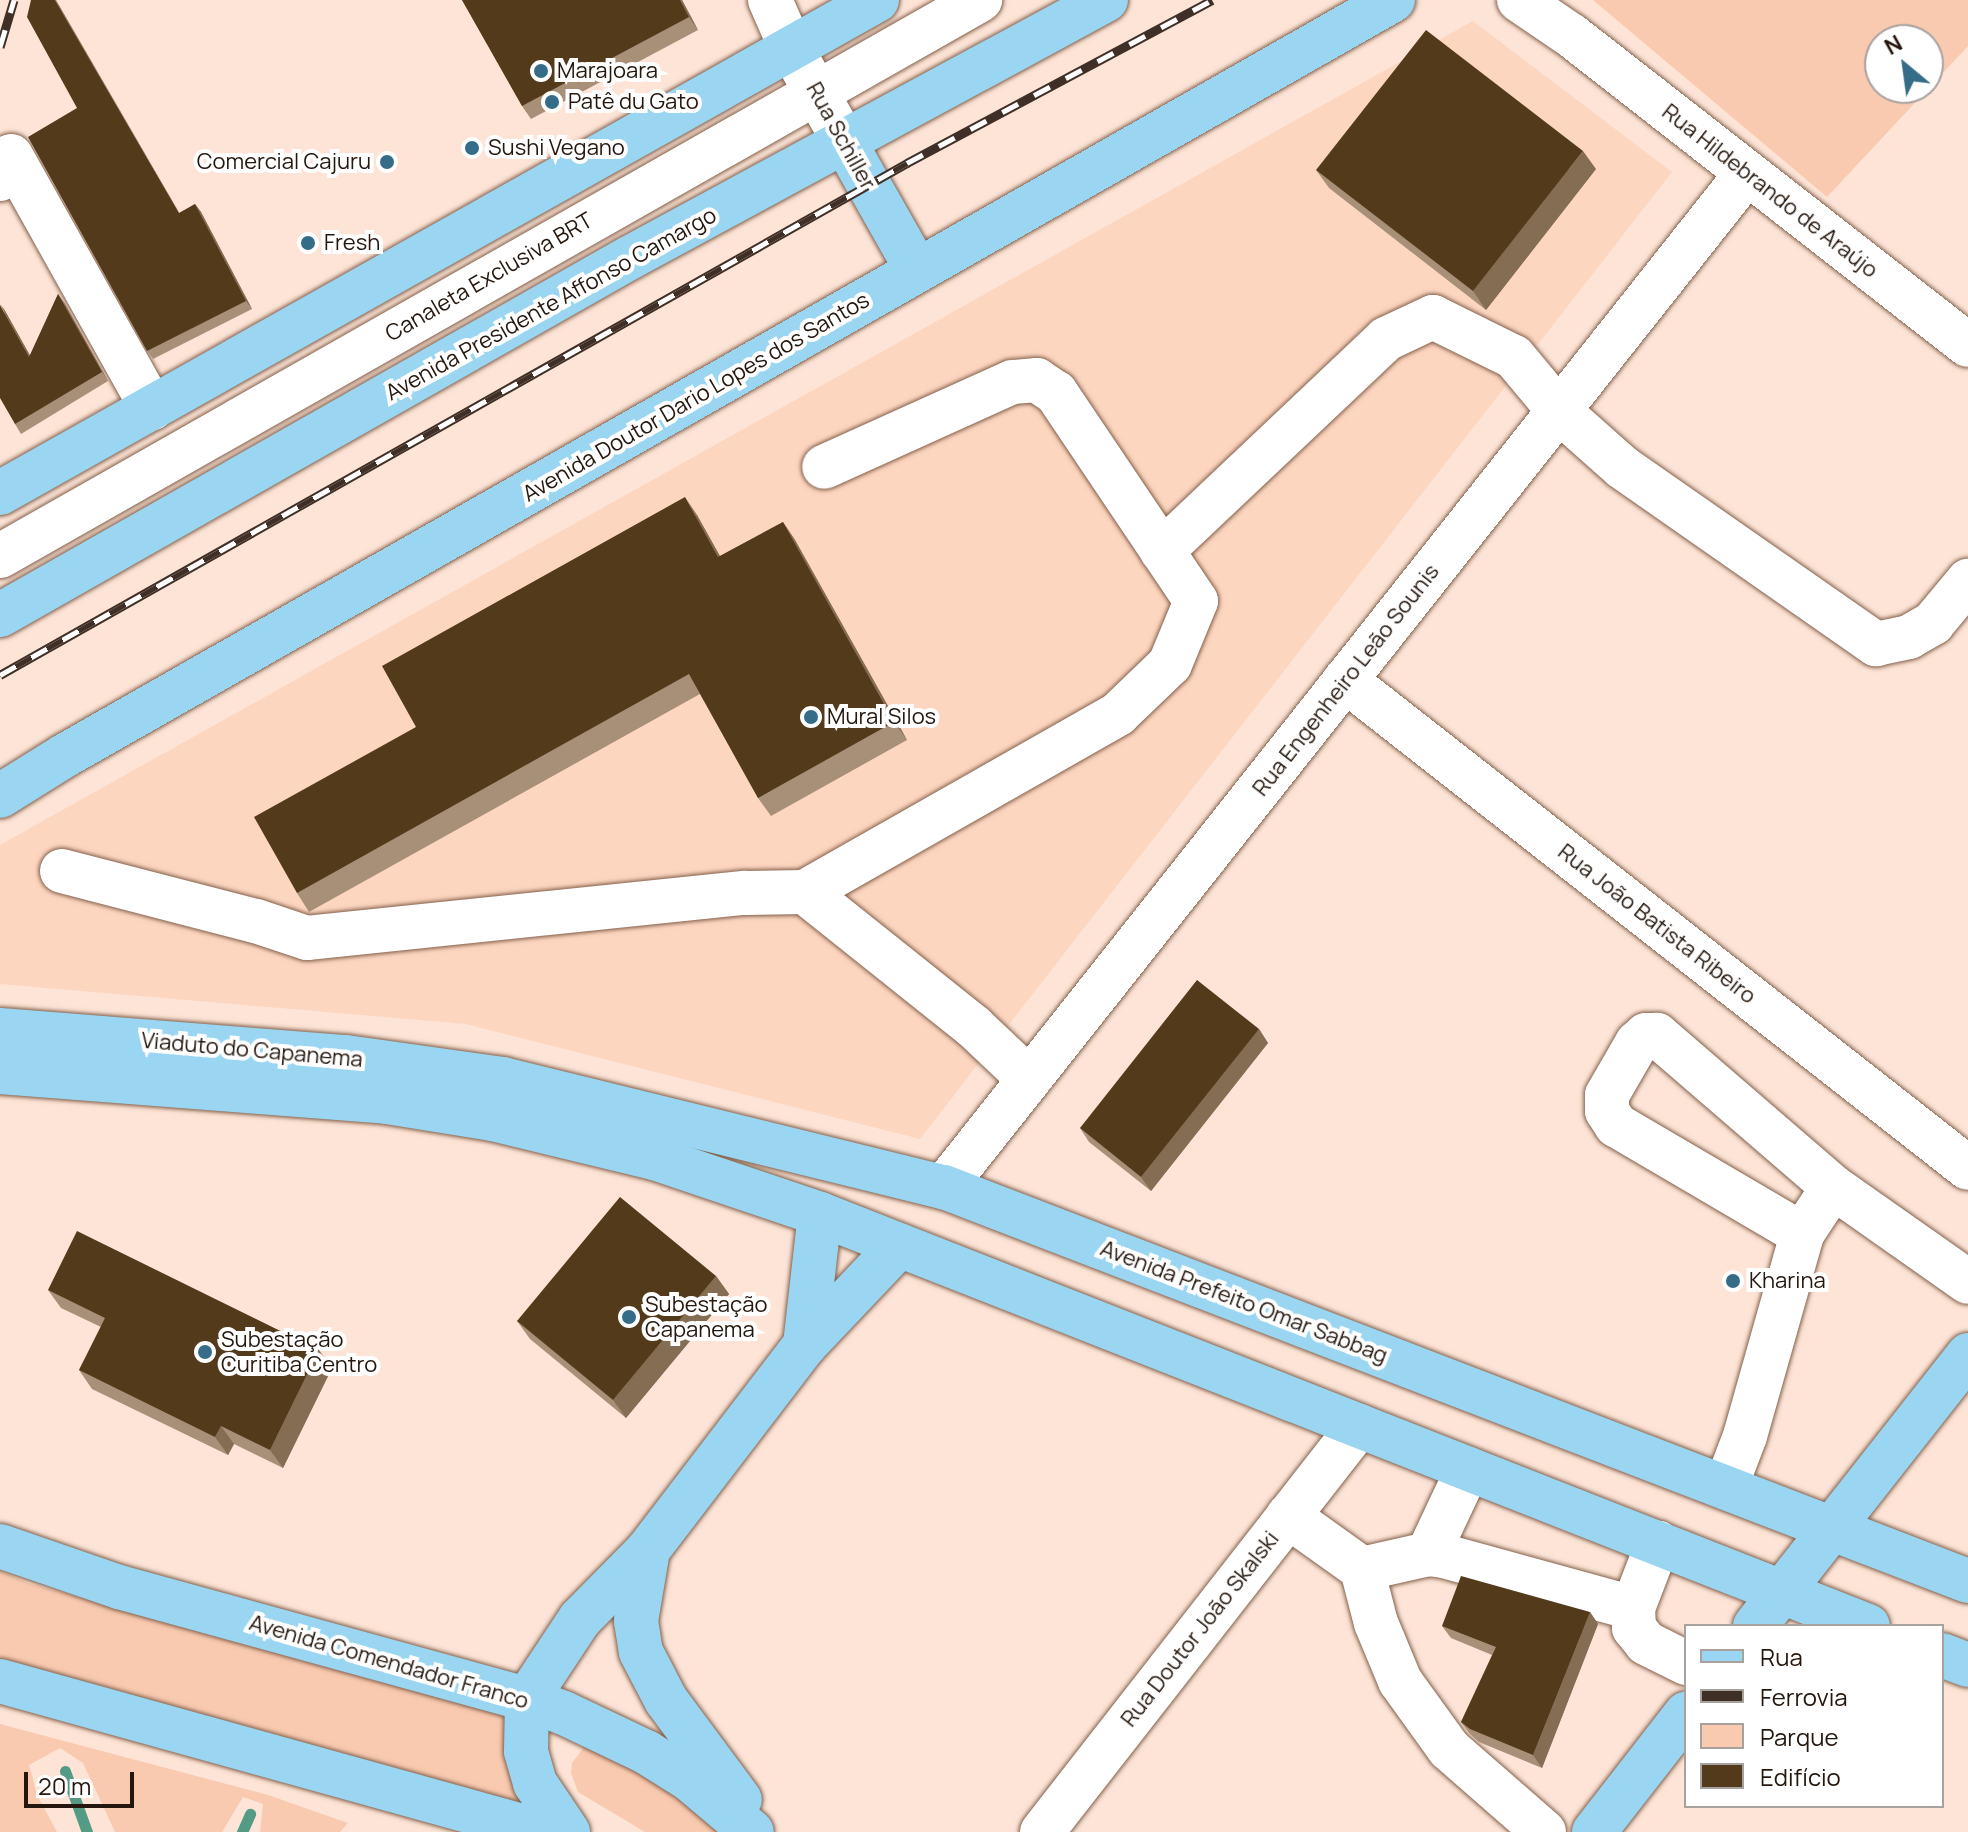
<!DOCTYPE html>
<html>
<head>
<meta charset="utf-8">
<style>
	body { margin:0 }
	#map { position:relative; width:1968px; height:1832px; overflow:hidden; background:#fde4d6; font-family:Manrope,sans-serif }
	div>[style] { position:absolute }
	[style*='--x'] { left:calc(var(--x)*1px); top:calc(var(--y)*1px); width:calc(var(--w)*1px); rotate:calc(var(--a)*1deg) }
	.built>* { inset:0; background:#fdd6c0 }
	.green>* { inset:0; background:#f9cab0 }
	.stream>* { height:11px; margin:-5.5px; padding:0 5.5px; transform-origin:5.5px; border-radius:5.5px; background:#549b85 }
	.roads { filter:drop-shadow(0 0 2px #83604b) drop-shadow(0 0 2px #83604b) }
	.minor>* { height:44px; margin:-22px; padding:0 22px; transform-origin:22px; border-radius:22px; background:#fff }
	.major>* { height:44px; margin:-22px; padding:0 22px; transform-origin:22px; border-radius:22px; background:#9ad6f2 }
	.rail>* { height:9px; margin-top:-4.5px; transform-origin:0; background:repeating-linear-gradient(90deg,#fff 0 18px,#3f2f26 0 36px); box-sizing:border-box; border-block:2px solid #3f2f26 }
	.wall>* { inset:0; background:#a88f78 }
	.shaded-wall>* { inset:0; background:#856d53 }
	.building>* { inset:0; background:#523a1b }
	.dots>* { width:22px; height:22px; translate:-50% -50%; box-sizing:border-box; border:4px solid #fff; border-radius:50% }
	span { translate:-50% -50%; white-space:nowrap; text-align:center; line-height:1.15; -webkit-text-stroke:8px #fff; paint-order:stroke }
	.poi-label { font-size:22px; color:#25170e }
	.left { translate:0 -50%; text-align:left }
	.right { translate:-100% -50%; text-align:right }
	.street-label { font-size:22px; color:#25170e }
	.legend { position:absolute; left:1684px; top:1624px; width:260px; height:184px; box-sizing:border-box; background:#fff; border:2px solid #a8a29f; margin:0; padding:10px 14px; list-style:none; font-size:24px; color:#25170e }
	.legend li { display:flex; align-items:center; gap:16px; height:40px }
	.legend b { width:40px; border:2px solid #a8a29f }
	.north { position:absolute; left:1864px; top:24px; width:80px; height:80px; box-sizing:border-box; background:#fff; border:2px solid #a8a29f; border-radius:50%; rotate:331deg; font-size:22px; font-weight:700; line-height:32px; text-align:center; color:#25170e }
	.north::after { content:''; display:block; margin:auto; width:28px; height:36px; background:#356c87; clip-path:polygon(50% 0,100% 100%,50% 72%,0 100%) }
	.scale { position:absolute; left:24px; top:1772px; width:110px; height:36px; box-sizing:border-box; border:4px solid #25170e; border-top:0; padding-left:10px; font-size:24px; line-height:28px; white-space:nowrap; color:#25170e; -webkit-text-stroke:6px #fff; paint-order:stroke }
</style>
</head>
<body>
<div id="map">
	<div class="built">
		<i style="clip-path:polygon(1473px 21px,1672px 172px,920px 1139px,466px 1024px,0 984px,0 845px)"></i>
	</div>
	<div class="green">
		<i style="clip-path:polygon(evenodd,1593px 0,1968px 0,1968px 46px,1827px 197px,1593px 0,1928px 40px,1928px 88px,1880px 88px,1880px 40px,1928px 40px)"></i>
		<i style="clip-path:polygon(0 1571px,28px 1583px,506px 1716px,512px 1780px,522px 1806px,0 1665px)"></i>
		<i style="clip-path:polygon(0 1724px,268px 1795px,348px 1823px,340px 1832px,260px 1832px,263px 1804px,243px 1797px,222px 1832px,115px 1832px,83px 1763px,60px 1748px,29px 1765px,37px 1795px,57px 1832px,0 1832px)"></i>
		<i style="clip-path:polygon(600px 1743px,729px 1832px,645px 1832px,578px 1792px,571px 1773px,572px 1763px,585px 1746px)"></i>
	</div>
	<div class="stream">
		<i style="--x:65;--y:1771;--w:65;--a:70.2"></i>
		<i style="--x:242;--y:1832;--w:20;--a:-66"></i>
	</div>
	<div class="roads">
		<div class="minor">
			<i style="--x:770;--y:0;--w:52;--a:66.4"></i>
			<i style="--x:791;--y:48;--w:107;--a:60.3"></i>
			<i style="--x:1519;--y:0;--w:64;--a:34.2"></i>
			<i style="--x:1572;--y:36;--w:502;--a:37.97"></i>
			<i style="--x:0;--y:179;--w:25;--a:-64"></i>
			<i style="--x:11;--y:156;--w:289;--a:60.8"></i>
			<i style="--x:1162;--y:551;--w:308;--a:-43.4"></i>
			<i style="--x:1386;--y:339;--w:52;--a:-25.1"></i>
			<i style="--x:1433;--y:317;--w:90;--a:26.3"></i>
			<i style="--x:1514;--y:357;--w:70;--a:50.2"></i>
			<i style="--x:1559;--y:411;--w:84;--a:41.6"></i>
			<i style="--x:1622;--y:467;--w:310;--a:34.9"></i>
			<i style="--x:1876;--y:644;--w:34;--a:-12"></i>
			<i style="--x:1909;--y:637;--w:28;--a:-30"></i>
			<i style="--x:1933;--y:623;--w:55;--a:-50.2"></i>
			<i style="--x:0;--y:556;--w:1127;--a:-29.57"></i>
			<i style="--x:1345;--y:680;--w:791;--a:38.07"></i>
			<i style="--x:62;--y:871;--w:200;--a:14.5"></i>
			<i style="--x:256;--y:921;--w:54;--a:18.4"></i>
			<i style="--x:307;--y:938;--w:441;--a:-5.9"></i>
			<i style="--x:746;--y:893;--w:59;--a:-1"></i>
			<i style="--x:805;--y:892;--w:216;--a:38.6"></i>
			<i style="--x:974;--y:1027;--w:76;--a:43.4"></i>
			<i style="--x:805;--y:892;--w:360;--a:-29.6"></i>
			<i style="--x:1118;--y:714;--w:72;--a:-43.9"></i>
			<i style="--x:1170;--y:664;--w:68;--a:-67.6"></i>
			<i style="--x:1196;--y:601;--w:251;--a:-123.9"></i>
			<i style="--x:1056;--y:393;--w:23;--a:-146"></i>
			<i style="--x:1037;--y:380;--w:25;--a:175"></i>
			<i style="--x:1012;--y:382;--w:206;--a:155.7"></i>
			<i style="--x:944;--y:1187;--w:1293;--a:-51.62"></i>
			<i style="--x:1833;--y:1187;--w:165;--a:35.1"></i>
			<i style="--x:1726;--y:1486;--w:53;--a:-69.2"></i>
			<i style="--x:1745;--y:1436;--w:210;--a:-74.2"></i>
			<i style="--x:1802;--y:1234;--w:56;--a:-56.6"></i>
			<i style="--x:1833;--y:1187;--w:233;--a:-139.2"></i>
			<i style="--x:1657;--y:1035;--w:11;--a:180"></i>
			<i style="--x:1646;--y:1035;--w:12;--a:138"></i>
			<i style="--x:1637;--y:1043;--w:60;--a:120"></i>
			<i style="--x:1607;--y:1095;--w:16;--a:90"></i>
			<i style="--x:1607;--y:1111;--w:17;--a:57"></i>
			<i style="--x:1616;--y:1125;--w:216;--a:30.4"></i>
			<i style="--x:1288;--y:1516;--w:91;--a:35.6"></i>
			<i style="--x:1362;--y:1569;--w:68;--a:-12.8"></i>
			<i style="--x:1428;--y:1554;--w:16;--a:7"></i>
			<i style="--x:1444;--y:1556;--w:196;--a:15.4"></i>
			<i style="--x:1633;--y:1608;--w:20;--a:87"></i>
			<i style="--x:1634;--y:1628;--w:19;--a:51"></i>
			<i style="--x:1646;--y:1643;--w:45;--a:26.6"></i>
			<i style="--x:1428;--y:1554;--w:94;--a:-64.8"></i>
			<i style="--x:1362;--y:1569;--w:56;--a:75.5"></i>
			<i style="--x:1376;--y:1623;--w:63;--a:67.5"></i>
			<i style="--x:1400;--y:1681;--w:84;--a:54.2"></i>
			<i style="--x:1449;--y:1749;--w:126;--a:41.1"></i>
			<i style="--x:1633;--y:1608;--w:70;--a:-69"></i>
			<i style="--x:1042;--y:1832;--w:515;--a:-52.02"></i>
		</div>
		<div class="major">
			<i style="--x:844;--y:141;--w:148;--a:60.5"></i>
			<i style="--x:0;--y:493;--w:1006;--a:-29.34"></i>
			<i style="--x:0;--y:615;--w:725;--a:-29.57"></i>
			<i style="--x:631;--y:257;--w:540;--a:-28.42"></i>
			<i style="--x:0;--y:796;--w:75;--a:-32"></i>
			<i style="--x:64;--y:756;--w:1529;--a:-29.63"></i>
			<i style="--x:0;--y:1030;--w:347;--a:4.5"></i>
			<i style="--x:346;--y:1057;--w:159;--a:8"></i>
			<i style="--x:503;--y:1079;--w:454;--a:13.8"></i>
			<i style="--x:944;--y:1187;--w:1097;--a:21.05"></i>
			<i style="--x:0;--y:1072;--w:388;--a:4.4"></i>
			<i style="--x:387;--y:1102;--w:107;--a:9.1"></i>
			<i style="--x:493;--y:1119;--w:166;--a:13.6"></i>
			<i style="--x:654;--y:1158;--w:175;--a:18.6"></i>
			<i style="--x:820;--y:1214;--w:1126;--a:21.46"></i>
			<i style="--x:805;--y:1345;--w:132;--a:-83.5"></i>
			<i style="--x:0;--y:1546;--w:126;--a:19"></i>
			<i style="--x:119;--y:1587;--w:423;--a:15.4"></i>
			<i style="--x:527;--y:1699;--w:40;--a:21"></i>
			<i style="--x:564;--y:1713;--w:91;--a:25.4"></i>
			<i style="--x:646;--y:1752;--w:51;--a:32.1"></i>
			<i style="--x:689;--y:1779;--w:82;--a:40.1"></i>
			<i style="--x:648;--y:1550;--w:72;--a:99.6"></i>
			<i style="--x:636;--y:1621;--w:31;--a:81"></i>
			<i style="--x:641;--y:1652;--w:54;--a:62.5"></i>
			<i style="--x:666;--y:1700;--w:124;--a:53.5"></i>
			<i style="--x:1755;--y:1626;--w:345;--a:-51.8"></i>
			<i style="--x:1942;--y:1655;--w:28;--a:21"></i>
			<i style="--x:0;--y:1681;--w:565;--a:15.51"></i>
			<i style="--x:568;--y:1832;--w:59;--a:-124"></i>
			<i style="--x:535;--y:1783;--w:33;--a:-106"></i>
			<i style="--x:526;--y:1751;--w:52;--a:-88.9"></i>
			<i style="--x:527;--y:1699;--w:96;--a:-56.5"></i>
			<i style="--x:580;--y:1619;--w:97;--a:-45.4"></i>
			<i style="--x:648;--y:1550;--w:258;--a:-52.6"></i>
			<i style="--x:805;--y:1345;--w:137;--a:-46.5"></i>
			<i style="--x:1594;--y:1832;--w:150;--a:-52.1"></i>
		</div>
	</div>
	<div class="rail">
		<i style="--x:0;--y:47;--w:49;--a:-73.4"></i>
		<i style="--x:0;--y:675;--w:1042;--a:-29.44"></i>
		<i style="--x:907;--y:163;--w:346;--a:-28.1"></i>
	</div>
	<div class="wall">
		<i style="clip-path:polygon(462px 0,682px 0,698px 30px,531px 119px,522px 106px)"></i>
		<i style="clip-path:polygon(1596px 169px,1486px 310px,1329px 188px,1316px 170px)"></i>
		<i style="clip-path:polygon(195px 204px,201px 212px,252px 309px,153px 359px,147px 351px,180px 213px)"></i>
		<i style="clip-path:polygon(58px 294px,65px 304px,108px 381px,21px 434px,15px 424px,4px 309px,30px 356px)"></i>
		<i style="clip-path:polygon(697px 515px,720px 556px,783px 522px,795px 540px,907px 740px,771px 816px,758px 798px,700px 694px,309px 912px,297px 893px,416px 727px)"></i>
		<i style="clip-path:polygon(1259px 1029px,1268px 1043px,1151px 1191px,1089px 1142px,1080px 1128px)"></i>
		<i style="clip-path:polygon(716px 1276px,729px 1294px,626px 1418px,530px 1339px,517px 1321px)"></i>
		<i style="clip-path:polygon(48px 1290px,332px 1368px,283px 1468px,234px 1444px,228px 1455px,92px 1389px,79px 1370px,101px 1327px,61px 1308px)"></i>
		<i style="clip-path:polygon(1590px 1612px,1598px 1624px,1542px 1768px,1479px 1742px,1470px 1734px,1461px 1722px,1492px 1655px,1451px 1638px,1442px 1626px)"></i>
	</div>
	<div class="shaded-wall">
		<i style="clip-path:polygon(55px 0,56px 0,184px 221px,179px 213px)"></i>
		<i style="clip-path:polygon(680px 0,682px 0,698px 30px,689px 17px)"></i>
		<i style="clip-path:polygon(1583px 151px,1596px 169px,1486px 310px,1473px 291px)"></i>
		<i style="clip-path:polygon(195px 204px,201px 212px,252px 309px,246px 301px)"></i>
		<i style="clip-path:polygon(58px 294px,65px 304px,108px 381px,102px 372px)"></i>
		<i style="clip-path:polygon(0 304px,4px 309px,36px 366px,29px 357px)"></i>
		<i style="clip-path:polygon(685px 497px,697px 515px,731px 576px,718px 557px)"></i>
		<i style="clip-path:polygon(783px 522px,795px 540px,907px 740px,894px 722px)"></i>
		<i style="clip-path:polygon(1259px 1029px,1268px 1043px,1151px 1191px,1141px 1177px)"></i>
		<i style="clip-path:polygon(716px 1276px,729px 1294px,626px 1418px,613px 1400px)"></i>
		<i style="clip-path:polygon(319px 1350px,332px 1368px,283px 1468px,270px 1450px)"></i>
		<i style="clip-path:polygon(221px 1426px,234px 1444px,228px 1455px,215px 1437px)"></i>
		<i style="clip-path:polygon(1590px 1612px,1598px 1624px,1542px 1768px,1533px 1755px)"></i>
	</div>
	<div class="building">
		<i style="clip-path:polygon(31px 0,55px 0,179px 213px,195px 204px,246px 301px,147px 351px,28px 137px,77px 108px,27px 17px)"></i>
		<i style="clip-path:polygon(462px 0,680px 0,689px 17px,522px 106px)"></i>
		<i style="clip-path:polygon(1426px 30px,1583px 151px,1473px 291px,1316px 170px)"></i>
		<i style="clip-path:polygon(58px 294px,102px 372px,15px 424px,0 398px,0 305px,29px 357px)"></i>
		<i style="clip-path:polygon(685px 497px,718px 557px,783px 522px,894px 722px,758px 798px,689px 674px,297px 893px,254px 817px,416px 727px,382px 666px)"></i>
		<i style="clip-path:polygon(1197px 980px,1259px 1029px,1141px 1177px,1080px 1128px)"></i>
		<i style="clip-path:polygon(620px 1197px,716px 1276px,613px 1400px,517px 1321px)"></i>
		<i style="clip-path:polygon(77px 1231px,319px 1350px,270px 1450px,221px 1426px,215px 1437px,79px 1370px,105px 1318px,48px 1290px)"></i>
		<i style="clip-path:polygon(1461px 1576px,1590px 1612px,1533px 1755px,1470px 1729px,1461px 1722px,1496px 1647px,1442px 1626px)"></i>
	</div>
	<div class="dots">
		<i style="left:541px;top:71px;background:#356c87"></i>
		<i style="left:552px;top:102px;background:#356c87"></i>
		<i style="left:472px;top:148px;background:#356c87"></i>
		<i style="left:387px;top:162px;background:#356c87"></i>
		<i style="left:308px;top:243px;background:#356c87"></i>
		<i style="left:811px;top:717px;background:#356c87"></i>
		<i style="left:1733px;top:1281px;background:#356c87"></i>
		<i style="left:629px;top:1317px;background:#356c87"></i>
		<i style="left:205px;top:1352px;background:#356c87"></i>
	</div>
	<div class="poi-label">
		<span class="left" style="left:557px;top:71px">Marajoara</span>
		<span class="left" style="left:568px;top:102px">Patê du Gato</span>
		<span class="left" style="left:488px;top:148px">Sushi Vegano</span>
		<span class="right" style="left:371px;top:162px">Comercial Cajuru</span>
		<span class="left" style="left:324px;top:243px">Fresh</span>
		<span class="left" style="left:827px;top:717px">Mural Silos</span>
		<span class="left" style="left:1749px;top:1281px">Kharina</span>
		<span class="left" style="left:645px;top:1317px">Subestação<br>Capanema</span>
		<span class="left" style="left:221px;top:1352px">Subestação<br>Curitiba Centro</span>
	</div>
	<div class="street-label">
		<span style="left:841px;top:136px;rotate:61deg">Rua Schiller</span>
		<span style="left:1770px;top:191px;rotate:38deg">Rua Hildebrando de Araújo</span>
		<span style="left:489px;top:277px;rotate:-30deg">Canaleta Exclusiva BRT</span>
		<span style="left:551px;top:304px;rotate:-29deg">Avenida Presidente Affonso Camargo</span>
		<span style="left:696px;top:397px;rotate:-30deg">Avenida Doutor Dario Lopes dos Santos</span>
		<span style="left:1346px;top:680px;rotate:-52deg">Rua Engenheiro Leão Sounis</span>
		<span style="left:1657px;top:924px;rotate:38deg">Rua João Batista Ribeiro</span>
		<span style="left:252px;top:1050px;rotate:5deg">Viaduto do Capanema</span>
		<span style="left:1244px;top:1302px;rotate:21deg">Avenida Prefeito Omar Sabbag</span>
		<span style="left:1200px;top:1629px;rotate:-52deg">Rua Doutor João Skalski</span>
		<span style="left:389px;top:1662px;rotate:16deg">Avenida Comendador Franco</span>
	</div>
	<ul class="legend">
	<li><b style="height:10px;background:#9ad6f2"></b>Rua</li>
	<li><b style="height:10px;background:#3f2f26"></b>Ferrovia</li>
	<li><b style="height:22px;background:#f9cab0"></b>Parque</li>
	<li><b style="height:22px;background:#523a1b"></b>Edifício</li>
	</ul>
	<div class="north">N</div>
	<div class="scale">20 m</div>
</div>
</body>
</html>
